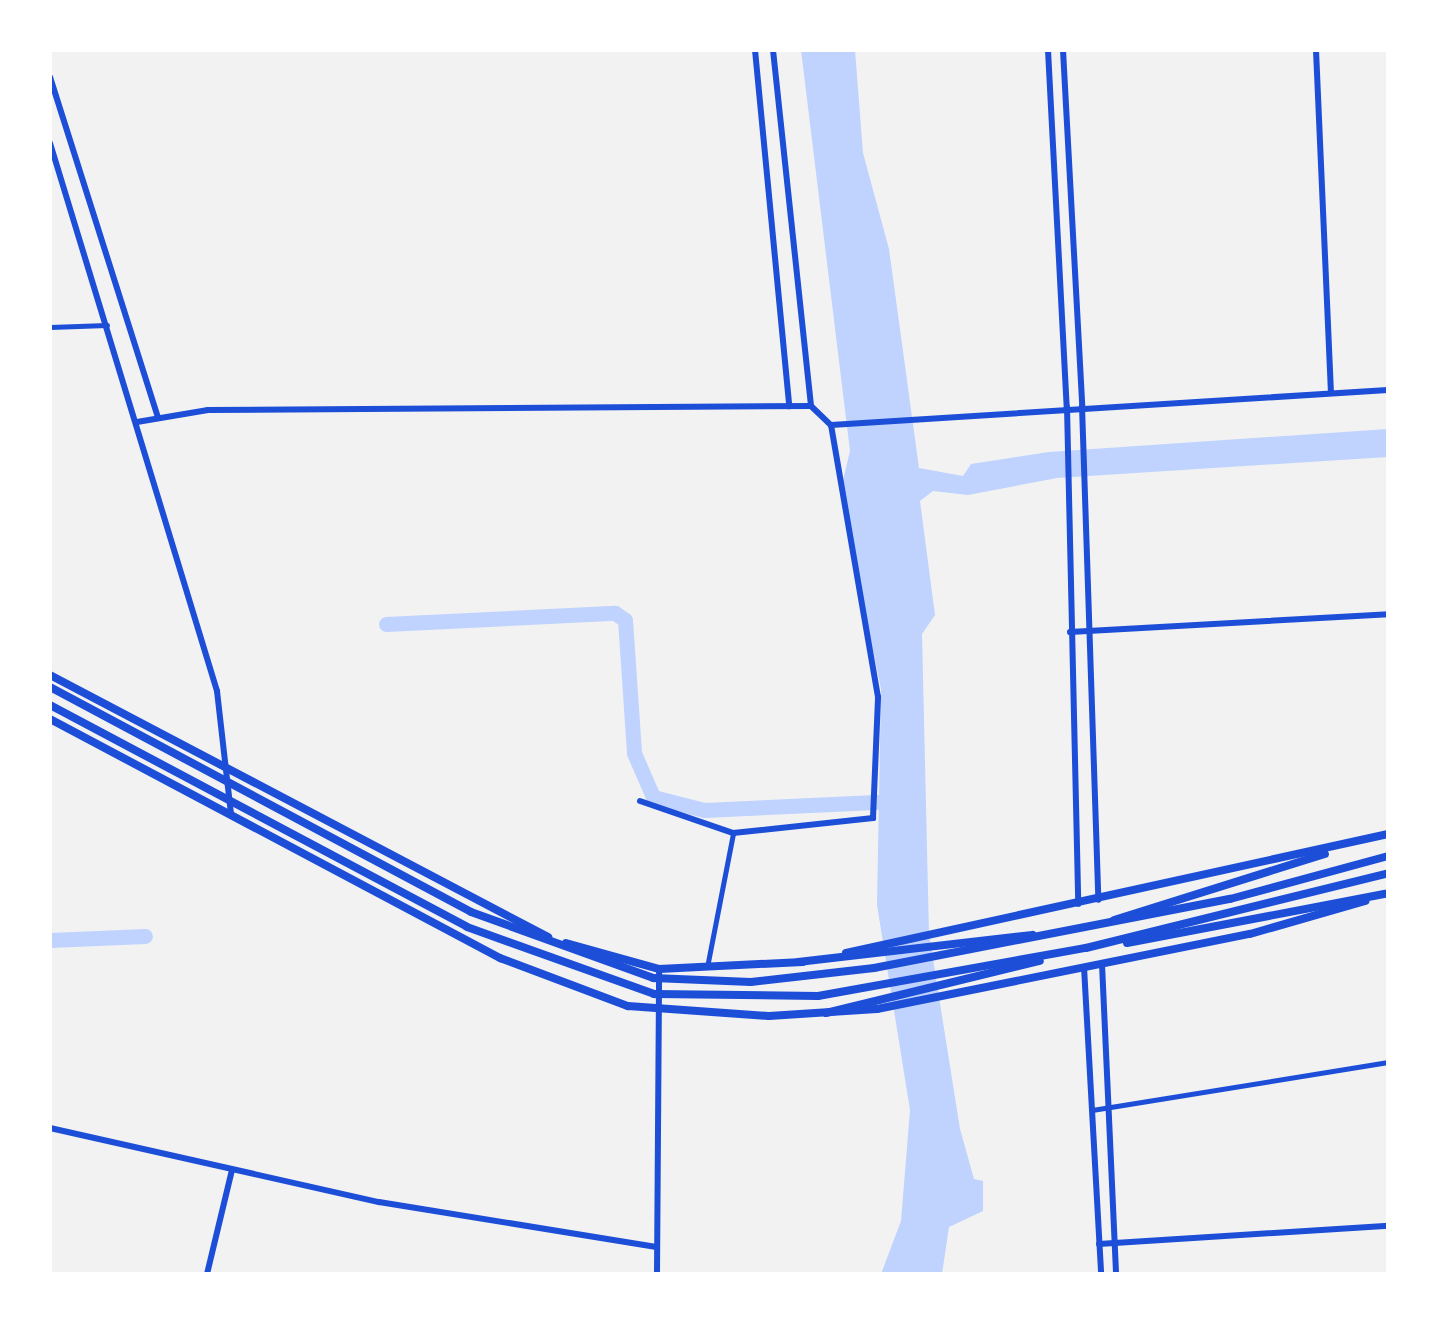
<!DOCTYPE html>
<html>
<head>
<meta charset="utf-8">
<style>
	body { margin:0 }
	#map { position:relative; width:1438px; height:1324px; overflow:hidden; background:#f2f2f2; font-family:Lora,serif }
	div>[style] { position:absolute }
	[style*='--x'] { left:calc(var(--x)*1px); top:calc(var(--y)*1px); width:calc(var(--w)*1px); rotate:calc(var(--a)*1deg) }
	.water>* { inset:0; background:#bfd3fe }
	.river>* { height:15px; margin:-7.5px; padding:0 7.5px; transform-origin:7.5px; border-radius:7.5px; background:#bfd3fe }
	.minor>* { height:5px; margin:-2.5px; padding:0 2.5px; transform-origin:2.5px; border-radius:2.5px; background:#1d4ed8 }
	.tertiary>* { height:6px; margin:-3px; padding:0 3px; transform-origin:3px; border-radius:3px; background:#1d4ed8 }
	.secondary>* { height:6px; margin:-3px; padding:0 3px; transform-origin:3px; border-radius:3px; background:#1d4ed8 }
	.primary>* { height:8px; margin:-4px; padding:0 4px; transform-origin:4px; border-radius:4px; background:#1d4ed8 }
	.trunk>* { height:8px; margin:-4px; padding:0 4px; transform-origin:4px; border-radius:4px; background:#1d4ed8 }
	span { translate:-50% -50%; white-space:nowrap; text-align:center; line-height:1.15; -webkit-text-stroke:10px #fff; paint-order:stroke }
	.frame { position:absolute; inset:0; border:52px solid #fff; pointer-events:none }
</style>
</head>
<body>
<div id="map">
	<div class="water">
		<i style="clip-path:polygon(801px 50px,855px 50px,863px 153px,889px 249px,919px 468px,963px 476px,971px 464px,1049px 452px,1388px 429px,1388px 457px,1057px 478px,968px 495px,933px 491px,920px 501px,935px 615px,922px 634px,929px 934px,960px 1129px,974px 1179px,983px 1181px,983px 1211px,949px 1227px,942px 1274px,881px 1274px,901px 1221px,910px 1110px,877px 905px,881px 689px,840px 493px,850px 451px)"></i>
	</div>
	<div class="river">
		<i style="--x:386;--y:624;--w:229;--a:-2.8"></i>
		<i style="--x:615;--y:613;--w:12;--a:35"></i>
		<i style="--x:625;--y:620;--w:133;--a:86.1"></i>
		<i style="--x:634;--y:753;--w:48;--a:66.6"></i>
		<i style="--x:653;--y:797;--w:53;--a:14.3"></i>
		<i style="--x:704;--y:810;--w:188;--a:-2.7"></i>
		<i style="--x:50;--y:940;--w:95;--a:-2.4"></i>
	</div>
	<div class="minor">
		<i style="--x:50;--y:327;--w:57;--a:-2"></i>
		<i style="--x:708;--y:962;--w:131;--a:-79"></i>
		<i style="--x:1092;--y:1110;--w:300;--a:-9.2"></i>
	</div>
	<div class="tertiary">
		<i style="--x:1048;--y:50;--w:358;--a:87"></i>
		<i style="--x:1063;--y:50;--w:357;--a:86.9"></i>
		<i style="--x:1316;--y:50;--w:343;--a:87.5"></i>
		<i style="--x:1070;--y:632;--w:319;--a:-3.2"></i>
		<i style="--x:640;--y:801;--w:98;--a:19"></i>
		<i style="--x:733;--y:833;--w:141;--a:-6.1"></i>
		<i style="--x:873;--y:818;--w:121;--a:-87.6"></i>
		<i style="--x:878;--y:697;--w:276;--a:-99.8"></i>
		<i style="--x:50;--y:1128;--w:337;--a:12.7"></i>
		<i style="--x:379;--y:1202;--w:281;--a:9.2"></i>
		<i style="--x:1099;--y:1244;--w:290;--a:-3.6"></i>
		<i style="--x:207;--y:1274;--w:107;--a:-76.5"></i>
	</div>
	<div class="secondary">
		<i style="--x:755;--y:50;--w:358;--a:84.5"></i>
		<i style="--x:773;--y:50;--w:358;--a:83.9"></i>
		<i style="--x:50;--y:77;--w:357;--a:72.4"></i>
		<i style="--x:50;--y:143;--w:573;--a:73.05"></i>
		<i style="--x:217;--y:691;--w:124;--a:83.5"></i>
		<i style="--x:1082;--y:406;--w:494;--a:88.1"></i>
		<i style="--x:1067;--y:407;--w:497;--a:88.7"></i>
		<i style="--x:137;--y:422;--w:72;--a:-9.6"></i>
		<i style="--x:208;--y:410;--w:603;--a:-0.38"></i>
		<i style="--x:811;--y:406;--w:28;--a:44"></i>
		<i style="--x:831;--y:425;--w:558;--a:-3.6"></i>
		<i style="--x:1102;--y:964;--w:310;--a:87.4"></i>
		<i style="--x:1084;--y:967;--w:307;--a:86.8"></i>
		<i style="--x:657;--y:1274;--w:305;--a:-89.6"></i>
	</div>
	<div class="primary">
		<i style="--x:50;--y:675;--w:563;--a:27.75"></i>
		<i style="--x:50;--y:719;--w:510;--a:27.97"></i>
		<i style="--x:500;--y:958;--w:137;--a:20.6"></i>
		<i style="--x:628;--y:1006;--w:141;--a:4.1"></i>
		<i style="--x:769;--y:1016;--w:108;--a:-3.7"></i>
		<i style="--x:877;--y:1009;--w:380;--a:-11.4"></i>
		<i style="--x:1250;--y:934;--w:120;--a:-16"></i>
		<i style="--x:566;--y:943;--w:97;--a:15.6"></i>
		<i style="--x:659;--y:969;--w:144;--a:-2.8"></i>
		<i style="--x:846;--y:953;--w:555;--a:-12.38"></i>
	</div>
	<div class="trunk">
		<i style="--x:50;--y:687;--w:477;--a:28.1"></i>
		<i style="--x:471;--y:912;--w:194;--a:19.9"></i>
		<i style="--x:653;--y:978;--w:98;--a:2.3"></i>
		<i style="--x:751;--y:982;--w:124;--a:-6.5"></i>
		<i style="--x:874;--y:968;--w:363;--a:-11"></i>
		<i style="--x:1230;--y:899;--w:164;--a:-15.2"></i>
		<i style="--x:50;--y:705;--w:472;--a:28"></i>
		<i style="--x:467;--y:927;--w:199;--a:19.7"></i>
		<i style="--x:654;--y:994;--w:164;--a:0.7"></i>
		<i style="--x:818;--y:996;--w:272;--a:-10.2"></i>
		<i style="--x:1086;--y:948;--w:311;--a:-13.9"></i>
		<i style="--x:1114;--y:920;--w:221;--a:-17.4"></i>
		<i style="--x:1127;--y:943;--w:263;--a:-10.8"></i>
		<i style="--x:798;--y:962;--w:236;--a:-6.6"></i>
		<i style="--x:826;--y:1013;--w:220;--a:-13.7"></i>
	</div>
	<div class="frame"></div>
</div>
</body>
</html>
